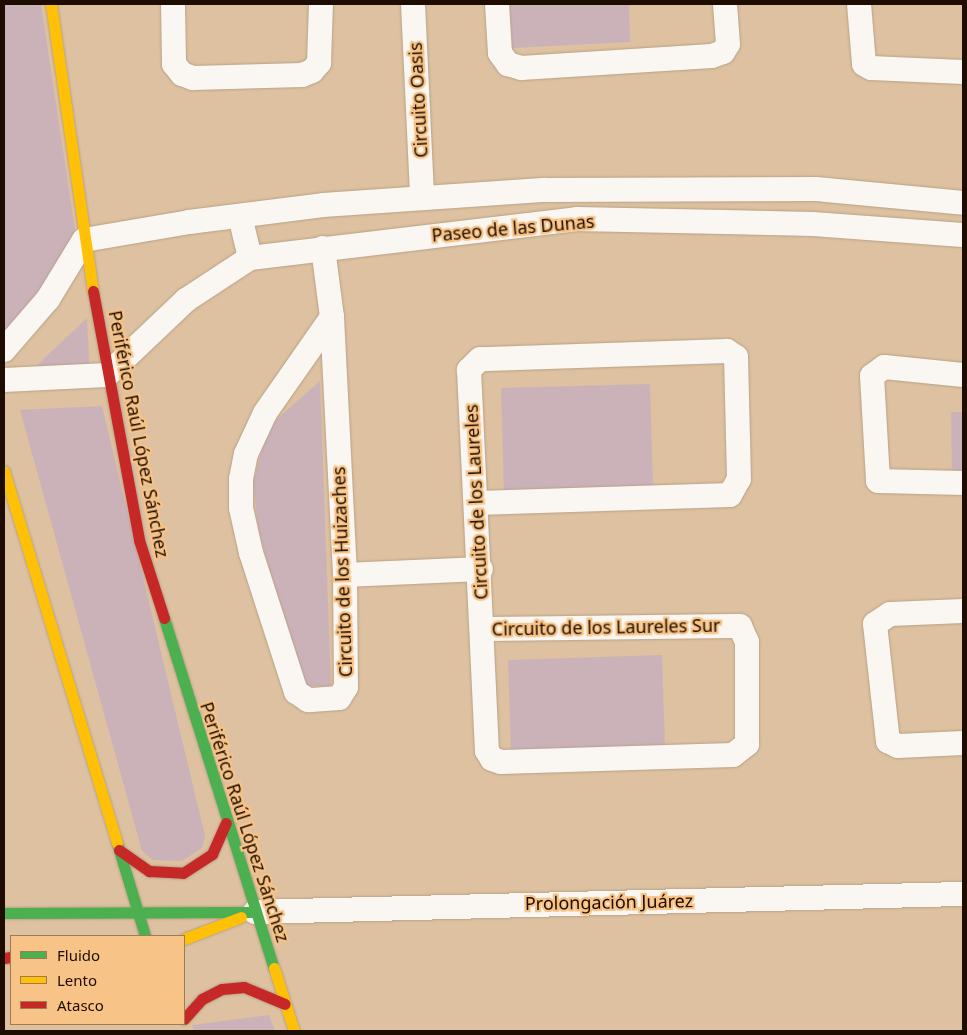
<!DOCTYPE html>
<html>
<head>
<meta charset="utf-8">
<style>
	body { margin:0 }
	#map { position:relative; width:967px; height:1035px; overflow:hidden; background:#ddc1a0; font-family:"Noto Sans",sans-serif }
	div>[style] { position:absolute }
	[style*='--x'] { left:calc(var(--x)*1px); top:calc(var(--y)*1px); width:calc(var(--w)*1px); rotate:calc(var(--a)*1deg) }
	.green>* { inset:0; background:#cbb2b9 }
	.roads { filter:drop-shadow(0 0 1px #b7a186) drop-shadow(0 0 1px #b7a186) }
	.street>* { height:24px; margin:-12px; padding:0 12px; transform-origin:12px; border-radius:12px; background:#faf6f1 }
	.fast>* { height:11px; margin:-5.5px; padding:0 5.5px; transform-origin:5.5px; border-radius:5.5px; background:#4caf50 }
	.slow>* { height:11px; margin:-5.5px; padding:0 5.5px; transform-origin:5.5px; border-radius:5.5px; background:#ffc107 }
	.jam>* { height:11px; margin:-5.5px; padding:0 5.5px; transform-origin:5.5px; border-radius:5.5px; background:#c62828 }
	span { translate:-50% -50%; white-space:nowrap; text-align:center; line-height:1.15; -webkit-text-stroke:4.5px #f7c386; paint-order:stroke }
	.street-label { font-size:18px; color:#1e0c00 }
	.frame { position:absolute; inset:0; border:5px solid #1e0c00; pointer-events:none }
	.legend { position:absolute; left:10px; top:935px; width:175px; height:90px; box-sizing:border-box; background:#f7c386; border:1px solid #a07a50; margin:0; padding:6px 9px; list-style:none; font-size:15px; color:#1e0c00 }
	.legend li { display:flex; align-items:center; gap:10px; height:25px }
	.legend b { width:25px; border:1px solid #a07a50 }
</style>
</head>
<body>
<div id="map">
	<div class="green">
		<i style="clip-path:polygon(4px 4px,41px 4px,76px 236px,4px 343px)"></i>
		<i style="clip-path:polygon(510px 4px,629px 4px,630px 42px,512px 48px)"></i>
		<i style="clip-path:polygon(87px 318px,90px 379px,15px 386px)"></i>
		<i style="clip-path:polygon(320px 381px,331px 686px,304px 686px,259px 533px,253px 483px,265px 438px,277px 419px)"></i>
		<i style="clip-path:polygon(650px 384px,653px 489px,504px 493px,501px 388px)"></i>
		<i style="clip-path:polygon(102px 406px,205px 836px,202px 848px,182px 861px,153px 860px,142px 851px,20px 410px)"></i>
		<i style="clip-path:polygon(951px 412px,963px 412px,963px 474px,952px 474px)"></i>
		<i style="clip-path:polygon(662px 655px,665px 748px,511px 753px,508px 660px)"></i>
		<i style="clip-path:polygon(269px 1015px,275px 1031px,194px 1031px,192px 1025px)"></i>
	</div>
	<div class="roads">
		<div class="street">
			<i style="--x:173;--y:4;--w:60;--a:89"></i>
			<i style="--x:174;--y:64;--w:13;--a:51"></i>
			<i style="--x:182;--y:74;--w:12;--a:20"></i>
			<i style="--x:193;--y:78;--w:109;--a:-1.6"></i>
			<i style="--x:302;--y:75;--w:11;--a:-22"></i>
			<i style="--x:312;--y:71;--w:11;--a:-49"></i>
			<i style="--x:319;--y:63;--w:59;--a:-88.1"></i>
			<i style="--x:413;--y:4;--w:193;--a:87.3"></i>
			<i style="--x:497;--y:4;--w:49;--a:86.5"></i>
			<i style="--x:500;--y:53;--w:14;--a:54"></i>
			<i style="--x:508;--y:64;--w:14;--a:17"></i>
			<i style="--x:521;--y:68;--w:191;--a:-3.6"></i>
			<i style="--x:712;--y:56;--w:12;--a:-20"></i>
			<i style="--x:723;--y:52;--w:9;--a:-58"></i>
			<i style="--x:728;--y:44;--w:40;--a:-94.3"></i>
			<i style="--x:859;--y:4;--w:60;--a:85.2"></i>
			<i style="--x:864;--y:64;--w:8;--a:30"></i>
			<i style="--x:871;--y:68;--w:92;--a:2.5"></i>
			<i style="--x:240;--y:216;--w:43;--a:76.6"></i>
			<i style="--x:323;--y:248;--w:70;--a:82.6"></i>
			<i style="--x:332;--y:317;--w:258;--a:87.1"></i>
			<i style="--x:345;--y:575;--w:112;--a:89.5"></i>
			<i style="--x:346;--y:687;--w:13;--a:122"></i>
			<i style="--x:339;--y:698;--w:31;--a:176"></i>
			<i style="--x:308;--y:700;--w:14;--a:-146"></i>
			<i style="--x:296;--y:692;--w:146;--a:-107.9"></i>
			<i style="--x:251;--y:553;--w:46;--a:-102.5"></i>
			<i style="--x:241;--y:508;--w:29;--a:-90"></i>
			<i style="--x:241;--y:479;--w:25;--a:-79"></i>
			<i style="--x:246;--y:454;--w:45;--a:-65.1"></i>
			<i style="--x:265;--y:413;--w:117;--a:-55.1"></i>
			<i style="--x:4;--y:350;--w:67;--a:-49.2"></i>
			<i style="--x:48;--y:299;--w:69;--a:-58.6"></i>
			<i style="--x:84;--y:240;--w:107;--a:-9.7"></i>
			<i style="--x:189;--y:222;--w:135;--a:-7.2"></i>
			<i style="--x:323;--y:205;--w:223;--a:-3.9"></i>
			<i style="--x:545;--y:190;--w:271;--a:-0.2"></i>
			<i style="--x:816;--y:189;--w:148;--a:5.4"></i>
			<i style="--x:963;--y:375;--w:79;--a:-174.2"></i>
			<i style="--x:884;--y:367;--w:15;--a:143"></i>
			<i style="--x:872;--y:376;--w:105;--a:86.7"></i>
			<i style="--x:878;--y:481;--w:85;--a:1.3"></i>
			<i style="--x:4;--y:380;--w:103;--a:-2.8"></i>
			<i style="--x:107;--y:375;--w:109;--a:-43.5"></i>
			<i style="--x:186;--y:300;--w:77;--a:-33.3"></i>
			<i style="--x:250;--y:258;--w:329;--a:-6.8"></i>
			<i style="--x:577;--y:219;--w:236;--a:1.2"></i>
			<i style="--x:813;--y:224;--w:150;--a:4.2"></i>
			<i style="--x:477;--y:503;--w:253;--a:-1.8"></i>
			<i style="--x:730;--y:495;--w:18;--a:-61"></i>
			<i style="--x:739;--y:479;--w:122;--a:-91.4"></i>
			<i style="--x:736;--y:357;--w:11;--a:-146"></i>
			<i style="--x:727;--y:351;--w:247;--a:178.1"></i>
			<i style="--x:480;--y:359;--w:16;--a:135"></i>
			<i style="--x:469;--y:370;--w:381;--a:87.3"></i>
			<i style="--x:487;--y:751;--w:9;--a:58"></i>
			<i style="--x:492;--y:759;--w:9;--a:18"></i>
			<i style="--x:501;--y:762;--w:232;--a:-1.7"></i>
			<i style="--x:733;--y:755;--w:18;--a:-38"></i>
			<i style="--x:747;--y:744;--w:102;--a:-90"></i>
			<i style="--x:747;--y:642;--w:17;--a:-114"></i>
			<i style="--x:740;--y:626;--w:258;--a:179.3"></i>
			<i style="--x:345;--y:575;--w:136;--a:-2.5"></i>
			<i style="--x:963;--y:611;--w:73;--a:177.6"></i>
			<i style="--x:890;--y:614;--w:18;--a:146"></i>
			<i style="--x:875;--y:624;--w:118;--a:83.7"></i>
			<i style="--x:888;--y:741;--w:11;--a:27"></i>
			<i style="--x:898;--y:746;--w:65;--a:-2.6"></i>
			<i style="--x:255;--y:912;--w:708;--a:-1.46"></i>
		</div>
		<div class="fast">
			<i style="--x:164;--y:618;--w:367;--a:72.6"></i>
			<i style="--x:117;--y:843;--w:97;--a:73.2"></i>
			<i style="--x:4;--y:913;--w:251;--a:-0.2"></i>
		</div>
		<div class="slow">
			<i style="--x:51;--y:4;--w:290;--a:81.7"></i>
			<i style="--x:4;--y:471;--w:389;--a:73.1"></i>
			<i style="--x:184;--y:939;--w:61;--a:-21.1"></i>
			<i style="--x:274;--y:968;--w:66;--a:72.4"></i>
		</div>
		<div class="jam">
			<i style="--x:93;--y:291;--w:253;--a:79.5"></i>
			<i style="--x:139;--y:540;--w:82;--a:72.2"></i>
			<i style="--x:119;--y:850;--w:37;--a:35"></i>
			<i style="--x:149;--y:871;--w:34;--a:3"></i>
			<i style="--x:183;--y:873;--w:35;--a:-33"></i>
			<i style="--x:212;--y:854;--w:34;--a:-66"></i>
			<i style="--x:4;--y:958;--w:7;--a:-8"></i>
			<i style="--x:184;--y:1019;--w:27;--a:-48"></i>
			<i style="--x:202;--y:999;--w:22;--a:-27"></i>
			<i style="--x:222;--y:989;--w:22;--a:-5"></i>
			<i style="--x:244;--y:987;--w:44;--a:22.5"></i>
		</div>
	</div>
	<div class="street-label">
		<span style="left:418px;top:100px;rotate:-93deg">Circuito Oasis</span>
		<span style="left:513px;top:228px;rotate:-5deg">Paseo de las Dunas</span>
		<span style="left:139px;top:434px;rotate:79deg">Periférico Raúl López Sánchez</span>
		<span style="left:476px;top:502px;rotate:-93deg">Circuito de los Laureles</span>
		<span style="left:342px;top:572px;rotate:-92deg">Circuito de los Huizaches</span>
		<span style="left:606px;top:627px;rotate:-1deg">Circuito de los Laureles Sur</span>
		<span style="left:245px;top:822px;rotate:72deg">Periférico Raúl López Sánchez</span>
		<span style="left:609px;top:902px;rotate:-1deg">Prolongación Juárez</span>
	</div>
	<div class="frame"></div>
	<ul class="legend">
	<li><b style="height:6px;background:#4caf50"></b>Fluido</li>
	<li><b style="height:6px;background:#ffc107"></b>Lento</li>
	<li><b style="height:6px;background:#c62828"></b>Atasco</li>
	</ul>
</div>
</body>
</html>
